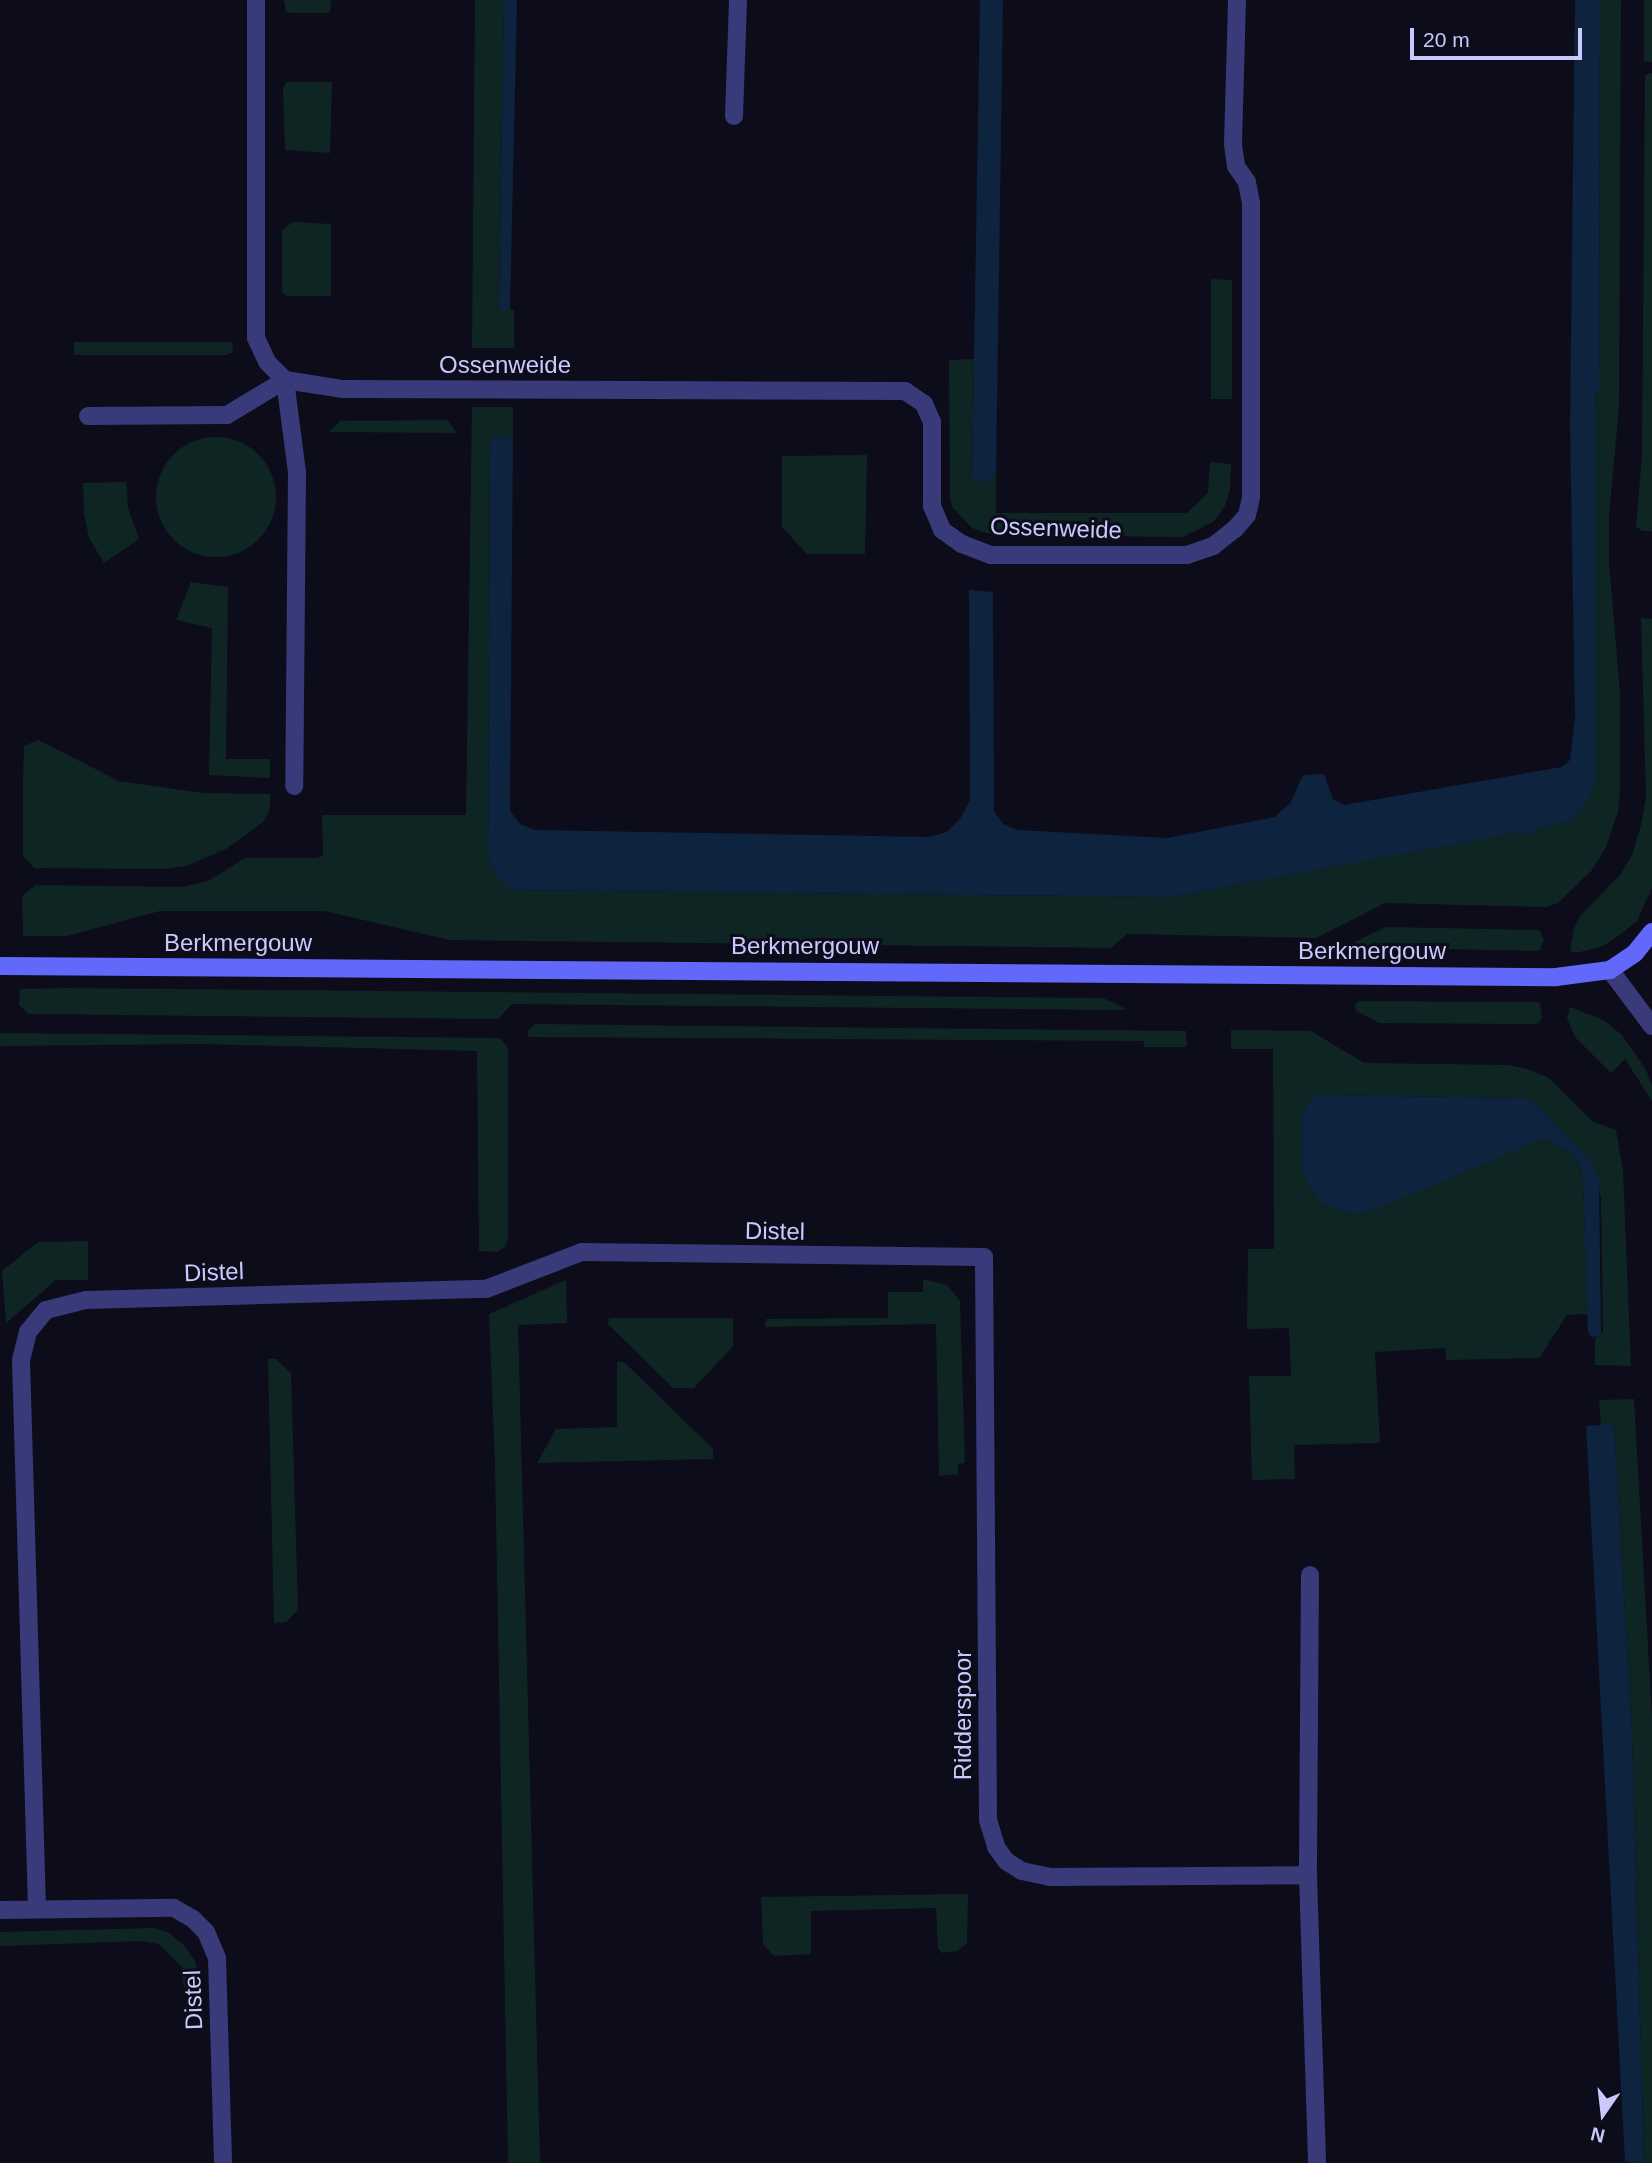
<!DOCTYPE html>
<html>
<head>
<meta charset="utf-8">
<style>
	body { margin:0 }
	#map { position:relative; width:1652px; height:2163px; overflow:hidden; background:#0d0c1b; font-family:Helvetica,sans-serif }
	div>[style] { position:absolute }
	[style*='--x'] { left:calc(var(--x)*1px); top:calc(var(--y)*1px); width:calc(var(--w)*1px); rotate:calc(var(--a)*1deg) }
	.green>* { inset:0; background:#0f2523 }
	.round { border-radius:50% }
	.water>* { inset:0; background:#0d233e }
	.lane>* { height:18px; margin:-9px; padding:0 9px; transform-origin:9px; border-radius:9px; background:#383a79 }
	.street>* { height:18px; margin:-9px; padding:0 9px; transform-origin:9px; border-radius:9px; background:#383a79 }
	.secondary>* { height:18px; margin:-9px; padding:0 9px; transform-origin:9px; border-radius:9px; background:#6268f9 }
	span { translate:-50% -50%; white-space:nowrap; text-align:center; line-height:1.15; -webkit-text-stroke:6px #0d0c1b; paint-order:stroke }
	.street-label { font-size:24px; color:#cac8fd }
	.north { position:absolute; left:1568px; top:2079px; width:70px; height:70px; -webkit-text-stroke:5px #0d0c1b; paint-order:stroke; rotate:194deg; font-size:19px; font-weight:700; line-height:28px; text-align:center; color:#cac8fd }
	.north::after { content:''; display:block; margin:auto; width:24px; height:32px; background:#cac8fd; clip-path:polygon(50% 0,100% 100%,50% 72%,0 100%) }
	.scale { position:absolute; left:1410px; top:28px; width:172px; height:32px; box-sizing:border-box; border:4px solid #cac8fd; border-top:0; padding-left:9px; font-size:21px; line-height:24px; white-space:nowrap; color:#cac8fd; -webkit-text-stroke:5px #0d0c1b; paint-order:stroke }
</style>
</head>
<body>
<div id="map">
	<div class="green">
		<i style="clip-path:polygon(284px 0,331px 0,330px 13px,291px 13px,286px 11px)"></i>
		<i style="clip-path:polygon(475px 0,504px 0,499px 296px,510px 310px,514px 310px,514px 348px,472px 348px)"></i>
		<i style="clip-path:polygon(1600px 0,1621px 0,1619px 407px,1609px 516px,1609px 561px,1620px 693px,1620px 789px,1618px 812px,1606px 847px,1592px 870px,1558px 903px,1546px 907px,1385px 903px,1316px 938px,1127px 934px,1111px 948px,450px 940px,324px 911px,160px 911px,67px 936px,23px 936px,22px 896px,36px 885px,181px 887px,208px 881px,245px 858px,317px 858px,323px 855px,322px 815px,466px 815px,472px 407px,513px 407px,513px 438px,493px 437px,490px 443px,488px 856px,510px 890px,1171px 897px,1571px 820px,1596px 390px,1599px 389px)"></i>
		<i style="clip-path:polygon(1644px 0,1652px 0,1652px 62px,1644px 61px)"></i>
		<i style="clip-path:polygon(1652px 73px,1652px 531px,1643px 531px,1636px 527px,1642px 456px,1645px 75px)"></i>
		<i style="clip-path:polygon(286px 82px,332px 82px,330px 153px,285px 150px,283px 89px)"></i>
		<i style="clip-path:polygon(293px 222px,331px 224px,331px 296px,287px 296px,282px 292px,282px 230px)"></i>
		<i style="clip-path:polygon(1211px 279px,1232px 280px,1232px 399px,1211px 399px)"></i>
		<i style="clip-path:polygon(74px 342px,232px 342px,233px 352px,227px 355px,74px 355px)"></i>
		<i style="clip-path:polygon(974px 359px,972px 480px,987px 481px,996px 474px,996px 513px,1187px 513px,1208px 493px,1210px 462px,1231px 464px,1230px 489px,1225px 506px,1213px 522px,1183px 537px,993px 535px,972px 528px,952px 507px,950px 497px,949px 360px)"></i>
		<i style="clip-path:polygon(447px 420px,457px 433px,329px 432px,340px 421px)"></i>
		<i class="round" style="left:156px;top:437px;width:120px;height:120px"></i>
		<i style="clip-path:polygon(867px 455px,865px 554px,807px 554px,782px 527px,782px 456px)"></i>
		<i style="clip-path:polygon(126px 482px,128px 508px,139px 539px,104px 563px,89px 538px,84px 513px,83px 483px)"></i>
		<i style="clip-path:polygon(191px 582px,228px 587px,226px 759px,270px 759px,270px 778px,209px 775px,212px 628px,176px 620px)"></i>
		<i style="clip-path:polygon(1641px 618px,1652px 619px,1652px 888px,1637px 921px,1621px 934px,1603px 946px,1576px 953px,1570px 951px,1574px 928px,1580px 916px,1620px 875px,1632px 855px,1641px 825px,1646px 797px)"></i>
		<i style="clip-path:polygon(38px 740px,119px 781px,203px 793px,270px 794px,270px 809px,264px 821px,226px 849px,186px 866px,163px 869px,34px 868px,23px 856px,23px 784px,24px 746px)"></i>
		<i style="clip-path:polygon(1386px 927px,1539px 930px,1544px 940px,1539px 951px,1353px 947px,1354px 942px)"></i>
		<i style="clip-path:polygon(68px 988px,1103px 998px,1128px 1010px,512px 1004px,498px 1019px,29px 1014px,19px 1005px,20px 989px)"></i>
		<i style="clip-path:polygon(1359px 1001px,1537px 1002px,1540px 1004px,1542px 1017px,1539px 1023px,1534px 1024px,1379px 1023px,1356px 1011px,1355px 1005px)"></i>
		<i style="clip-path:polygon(1570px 1007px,1603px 1020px,1622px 1035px,1646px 1070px,1652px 1086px,1652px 1101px,1625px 1059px,1611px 1073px,1575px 1037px,1567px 1018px)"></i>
		<i style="clip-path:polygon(535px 1024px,1186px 1031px,1187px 1047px,1144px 1047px,1144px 1041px,528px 1037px,528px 1031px)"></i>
		<i style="clip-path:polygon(1231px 1030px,1311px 1031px,1364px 1063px,1508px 1065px,1527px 1069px,1549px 1078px,1592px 1121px,1616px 1130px,1623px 1172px,1631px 1366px,1595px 1365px,1595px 1338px,1603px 1332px,1601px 1198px,1593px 1163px,1529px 1098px,1317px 1095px,1302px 1111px,1302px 1169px,1363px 1213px,1544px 1137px,1572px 1153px,1579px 1164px,1583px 1181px,1588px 1314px,1567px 1315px,1539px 1358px,1446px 1360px,1445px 1348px,1375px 1352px,1380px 1443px,1294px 1445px,1295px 1479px,1252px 1480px,1249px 1376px,1291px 1376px,1289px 1328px,1247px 1329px,1248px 1249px,1274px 1249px,1273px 1049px,1231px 1049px)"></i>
		<i style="clip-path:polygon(0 1033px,500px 1038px,508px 1048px,508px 1238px,505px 1247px,498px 1252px,479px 1251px,477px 1051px,200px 1044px,0 1046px)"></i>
		<i style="clip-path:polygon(88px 1241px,88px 1280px,56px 1280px,6px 1323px,2px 1271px,38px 1242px)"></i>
		<i style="clip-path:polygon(923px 1279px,947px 1285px,960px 1301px,965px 1463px,958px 1464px,958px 1474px,939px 1476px,936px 1324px,765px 1327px,766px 1319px,888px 1318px,888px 1292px,923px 1292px)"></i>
		<i style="clip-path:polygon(566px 1280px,567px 1323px,518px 1325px,540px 2163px,508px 2163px,495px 1465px,489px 1314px)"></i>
		<i style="clip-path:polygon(609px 1318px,733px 1318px,733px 1346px,694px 1388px,673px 1388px,608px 1324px)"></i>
		<i style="clip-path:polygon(268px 1359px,276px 1359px,291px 1373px,298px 1610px,286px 1622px,274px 1623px)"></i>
		<i style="clip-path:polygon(617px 1362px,624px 1362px,713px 1449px,713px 1459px,537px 1463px,556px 1429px,617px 1427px)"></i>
		<i style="clip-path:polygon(1634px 1399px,1652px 1718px,1652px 2163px,1625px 2163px,1644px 2160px,1632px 1733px,1614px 1425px,1601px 1425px,1599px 1400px)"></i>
		<i style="clip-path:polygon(968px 1894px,967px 1943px,957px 1951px,942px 1953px,938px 1949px,936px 1908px,811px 1911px,811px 1954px,774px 1956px,763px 1944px,761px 1897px)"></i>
		<i style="clip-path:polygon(154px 1928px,169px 1933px,184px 1945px,196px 1963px,198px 1986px,184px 1987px,181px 1966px,159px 1944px,143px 1941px,0 1946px,0 1932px)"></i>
	</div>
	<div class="water">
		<i style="clip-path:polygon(504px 0,517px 0,510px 310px,500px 310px,499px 297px)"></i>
		<i style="clip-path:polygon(980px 0,1003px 0,996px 474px,987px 482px,972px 480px)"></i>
		<i style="clip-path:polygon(1575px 0,1600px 0,1599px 390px,1596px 390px,1595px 413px,1596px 777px,1589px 798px,1571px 820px,1535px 829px,1533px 836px,1523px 835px,1524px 831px,1171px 897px,510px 890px,496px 874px,488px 856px,490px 443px,493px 437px,498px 437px,513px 438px,510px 811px,520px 824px,535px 830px,929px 837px,947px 832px,960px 819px,970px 800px,969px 590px,993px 592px,994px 811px,1003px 824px,1018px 830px,1167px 838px,1275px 817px,1291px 802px,1303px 775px,1324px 774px,1333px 799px,1344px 805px,1562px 767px,1570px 760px,1575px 718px,1570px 426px)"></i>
		<i style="clip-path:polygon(1317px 1095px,1530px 1098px,1593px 1163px,1599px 1181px,1601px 1336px,1591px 1337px,1588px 1332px,1583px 1181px,1579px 1164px,1572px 1153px,1544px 1138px,1403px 1198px,1363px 1213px,1345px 1212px,1321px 1203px,1308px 1185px,1302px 1169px,1302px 1111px)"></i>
		<i style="clip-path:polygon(1614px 1424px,1632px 1733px,1644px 2161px,1625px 2162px,1586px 1426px)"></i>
	</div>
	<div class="lane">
		<i style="--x:734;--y:116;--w:116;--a:-88"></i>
	</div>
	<div class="street">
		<i style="--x:256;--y:0;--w:338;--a:90"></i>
		<i style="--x:256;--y:338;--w:26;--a:65"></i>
		<i style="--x:267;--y:362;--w:25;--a:45"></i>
		<i style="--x:285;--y:380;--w:59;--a:8.8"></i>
		<i style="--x:343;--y:389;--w:562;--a:0.2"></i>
		<i style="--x:905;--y:391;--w:23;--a:34"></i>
		<i style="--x:924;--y:404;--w:20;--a:66"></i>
		<i style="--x:932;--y:422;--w:84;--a:90"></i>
		<i style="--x:932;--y:506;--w:26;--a:67"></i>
		<i style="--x:942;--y:530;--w:24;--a:35"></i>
		<i style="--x:962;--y:544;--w:31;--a:21"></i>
		<i style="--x:991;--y:555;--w:196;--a:0"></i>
		<i style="--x:1187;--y:555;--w:28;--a:-19"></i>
		<i style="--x:1213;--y:546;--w:28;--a:-38"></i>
		<i style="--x:1235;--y:529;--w:18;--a:-49"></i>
		<i style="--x:1247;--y:515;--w:18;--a:-77"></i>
		<i style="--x:1251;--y:497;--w:294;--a:-90"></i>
		<i style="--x:1251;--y:203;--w:21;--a:-101"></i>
		<i style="--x:1247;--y:182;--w:19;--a:-125"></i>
		<i style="--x:1236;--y:166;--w:22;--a:-98"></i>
		<i style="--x:1233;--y:144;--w:144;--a:-88.4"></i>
		<i style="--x:285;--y:380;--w:94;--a:82.6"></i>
		<i style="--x:297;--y:473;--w:313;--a:90.5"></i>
		<i style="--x:88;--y:416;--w:139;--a:-0.4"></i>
		<i style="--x:227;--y:415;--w:68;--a:-31.1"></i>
		<i style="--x:1610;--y:970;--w:70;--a:53.1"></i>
		<i style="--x:1310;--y:1575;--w:300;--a:90.4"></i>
		<i style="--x:1308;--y:1875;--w:288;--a:88.2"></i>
		<i style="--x:37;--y:1909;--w:549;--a:-91.67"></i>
		<i style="--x:21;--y:1360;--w:29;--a:-76"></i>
		<i style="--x:28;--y:1332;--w:28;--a:-51"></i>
		<i style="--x:46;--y:1310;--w:41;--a:-14"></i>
		<i style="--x:86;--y:1300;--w:400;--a:-1.6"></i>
		<i style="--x:486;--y:1289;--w:103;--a:-21.1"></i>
		<i style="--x:582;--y:1252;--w:402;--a:0.7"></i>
		<i style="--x:984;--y:1257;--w:563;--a:89.59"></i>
		<i style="--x:988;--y:1820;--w:28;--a:73"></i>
		<i style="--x:996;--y:1847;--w:17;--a:54"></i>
		<i style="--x:1006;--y:1861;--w:19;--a:32"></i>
		<i style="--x:1022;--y:1871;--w:29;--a:12"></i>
		<i style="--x:1050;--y:1877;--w:258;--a:-0.4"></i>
		<i style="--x:0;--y:1910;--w:174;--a:-0.7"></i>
		<i style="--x:174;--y:1908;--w:22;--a:30"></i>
		<i style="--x:193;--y:1919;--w:18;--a:45"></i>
		<i style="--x:206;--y:1932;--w:28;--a:67"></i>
		<i style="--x:217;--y:1958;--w:205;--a:88.3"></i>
	</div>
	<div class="secondary">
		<i style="--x:0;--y:966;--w:1556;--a:0.41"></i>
		<i style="--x:1556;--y:977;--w:54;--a:-7.4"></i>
		<i style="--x:1610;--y:970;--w:30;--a:-34"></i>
		<i style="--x:1635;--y:953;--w:27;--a:-51"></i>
	</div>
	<div class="street-label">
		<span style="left:505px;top:365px">Ossenweide</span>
		<span style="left:1056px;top:528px;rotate:2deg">Ossenweide</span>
		<span style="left:238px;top:943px">Berkmergouw</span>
		<span style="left:805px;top:946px">Berkmergouw</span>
		<span style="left:1372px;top:951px">Berkmergouw</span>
		<span style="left:775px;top:1231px;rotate:1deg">Distel</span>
		<span style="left:214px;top:1272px;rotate:-2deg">Distel</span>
		<span style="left:963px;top:1715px;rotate:-90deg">Ridderspoor</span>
		<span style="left:193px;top:2000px;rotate:-92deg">Distel</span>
	</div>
	<div class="north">N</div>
	<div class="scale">20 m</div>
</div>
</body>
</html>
